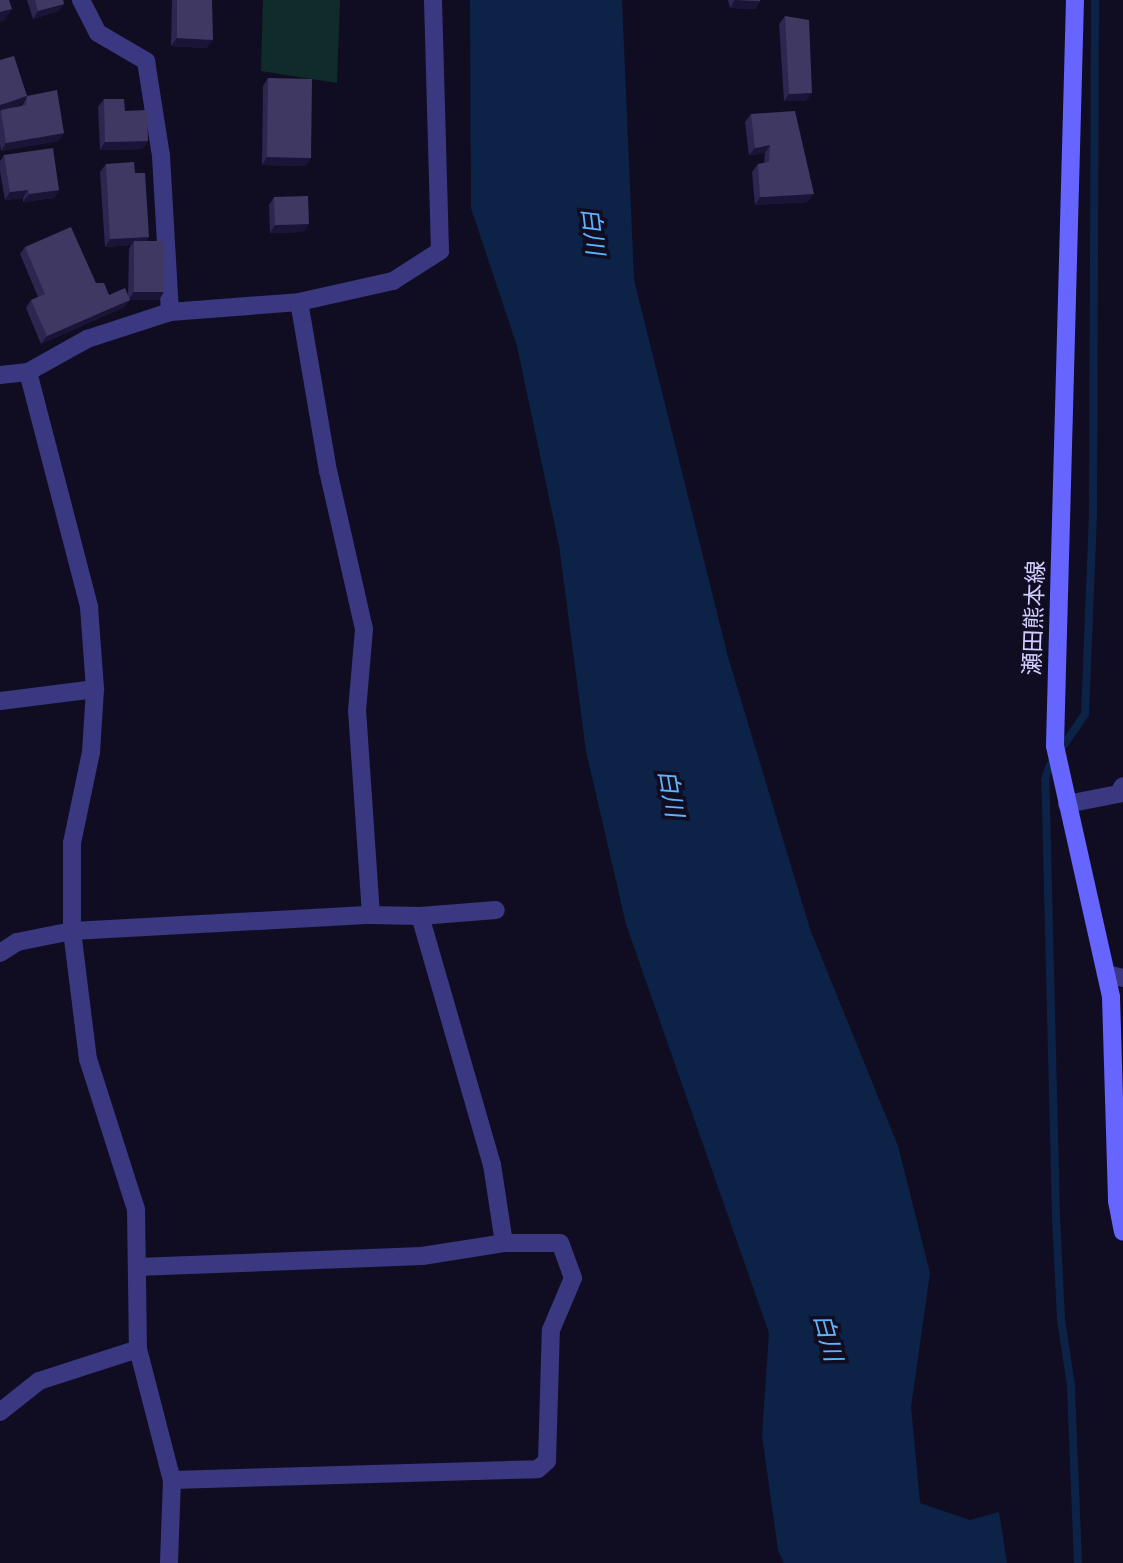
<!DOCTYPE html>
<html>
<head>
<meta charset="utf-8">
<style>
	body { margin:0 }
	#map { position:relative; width:1123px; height:1563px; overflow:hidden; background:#100d22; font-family:Lato,"Noto Sans JP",sans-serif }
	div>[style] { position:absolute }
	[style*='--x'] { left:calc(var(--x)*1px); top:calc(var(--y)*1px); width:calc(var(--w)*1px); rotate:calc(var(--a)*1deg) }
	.green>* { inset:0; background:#102c2a }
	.water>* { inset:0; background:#0c2347 }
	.stream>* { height:8px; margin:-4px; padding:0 4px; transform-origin:4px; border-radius:4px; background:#0c2347 }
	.minor>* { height:18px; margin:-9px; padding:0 9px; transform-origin:9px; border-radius:9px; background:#3a3881 }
	.secondary>* { height:18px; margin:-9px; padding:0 9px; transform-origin:9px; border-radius:9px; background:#6765ff }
	.wall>* { inset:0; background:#2d2650 }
	.shaded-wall>* { inset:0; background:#1a1436 }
	.building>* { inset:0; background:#3f3863 }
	span { translate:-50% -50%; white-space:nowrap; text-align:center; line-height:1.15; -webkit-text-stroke:7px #100d22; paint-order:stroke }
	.street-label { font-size:23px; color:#d3ceff }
	.water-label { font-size:24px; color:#5cb5ff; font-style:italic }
</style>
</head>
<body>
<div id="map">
	<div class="green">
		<i style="clip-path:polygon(263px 0,340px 0,337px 83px,261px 71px)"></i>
	</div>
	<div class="water">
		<i style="clip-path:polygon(470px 0,622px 0,634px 280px,728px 657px,810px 929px,898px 1146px,930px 1273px,911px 1407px,920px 1503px,970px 1520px,999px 1512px,1007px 1563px,784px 1563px,778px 1550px,762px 1435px,769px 1333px,626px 924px,586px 751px,559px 545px,517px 346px,471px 208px)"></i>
	</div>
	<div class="stream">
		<i style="--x:1078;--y:1563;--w:177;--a:-92.3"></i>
		<i style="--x:1071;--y:1386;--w:68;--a:-98.5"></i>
		<i style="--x:1061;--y:1319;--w:103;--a:-92.8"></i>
		<i style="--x:1056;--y:1216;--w:437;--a:-91.4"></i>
		<i style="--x:1045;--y:779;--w:15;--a:-70"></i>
		<i style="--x:1050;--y:765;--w:62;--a:-55.5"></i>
		<i style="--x:1085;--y:714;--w:198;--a:-87.7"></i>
		<i style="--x:1093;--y:516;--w:516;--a:-89.78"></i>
	</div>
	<div class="minor">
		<i style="--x:81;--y:0;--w:37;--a:63"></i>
		<i style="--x:98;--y:33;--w:56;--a:30.3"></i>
		<i style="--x:146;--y:61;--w:96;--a:81"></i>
		<i style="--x:161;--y:156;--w:156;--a:86.7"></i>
		<i style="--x:28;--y:372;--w:243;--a:75.4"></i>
		<i style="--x:89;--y:607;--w:82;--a:85.8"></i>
		<i style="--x:95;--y:689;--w:63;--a:93.6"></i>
		<i style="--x:91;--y:752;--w:93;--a:101.8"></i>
		<i style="--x:72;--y:843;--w:88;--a:90"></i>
		<i style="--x:72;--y:931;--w:129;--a:82.9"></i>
		<i style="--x:88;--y:1059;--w:157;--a:72.3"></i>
		<i style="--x:136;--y:1209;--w:140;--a:89.2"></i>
		<i style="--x:138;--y:1349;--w:135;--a:75.5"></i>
		<i style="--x:172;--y:1480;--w:83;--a:92.1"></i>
		<i style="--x:0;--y:375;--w:28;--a:-6"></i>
		<i style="--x:28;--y:372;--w:68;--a:-29.2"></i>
		<i style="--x:87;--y:339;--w:87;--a:-18"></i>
		<i style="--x:170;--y:312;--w:129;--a:-4.4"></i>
		<i style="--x:299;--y:302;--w:96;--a:-12.6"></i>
		<i style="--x:393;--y:281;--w:56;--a:-32.6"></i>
		<i style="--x:440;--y:251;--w:251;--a:-91.6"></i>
		<i style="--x:0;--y:701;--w:96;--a:-7.2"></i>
		<i style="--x:1067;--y:804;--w:52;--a:-11.1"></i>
		<i style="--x:1118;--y:794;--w:9;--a:-58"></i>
		<i style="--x:420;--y:916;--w:76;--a:-4.5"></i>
		<i style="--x:0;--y:953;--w:20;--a:-33"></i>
		<i style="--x:17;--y:942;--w:56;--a:-11.3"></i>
		<i style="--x:72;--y:931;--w:299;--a:-3.1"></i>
		<i style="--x:1107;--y:974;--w:16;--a:14"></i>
		<i style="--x:137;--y:1267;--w:285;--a:-2.2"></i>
		<i style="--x:422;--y:1256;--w:83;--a:-9"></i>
		<i style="--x:504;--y:1243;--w:79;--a:-98.7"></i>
		<i style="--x:492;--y:1165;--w:259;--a:-106.1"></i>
		<i style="--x:420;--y:916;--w:49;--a:-178.8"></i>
		<i style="--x:371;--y:915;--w:204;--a:-93.9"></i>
		<i style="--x:357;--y:711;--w:82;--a:-85.1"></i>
		<i style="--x:364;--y:629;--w:162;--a:-102.8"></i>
		<i style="--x:328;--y:471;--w:171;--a:-99.7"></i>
		<i style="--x:0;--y:1412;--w:50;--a:-38.5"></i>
		<i style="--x:39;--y:1381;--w:104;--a:-17.9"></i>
		<i style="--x:172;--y:1480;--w:366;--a:-1.7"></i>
		<i style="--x:538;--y:1469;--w:12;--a:-42"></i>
		<i style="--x:547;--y:1461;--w:131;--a:-88.3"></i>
		<i style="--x:551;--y:1330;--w:56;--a:-67.1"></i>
		<i style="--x:573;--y:1278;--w:37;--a:-110"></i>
		<i style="--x:560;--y:1243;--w:56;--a:180"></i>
	</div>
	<div class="secondary">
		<i style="--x:1075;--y:0;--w:746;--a:91.54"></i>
		<i style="--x:1055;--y:746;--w:257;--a:77.4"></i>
		<i style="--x:1111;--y:997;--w:204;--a:88.3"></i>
		<i style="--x:1117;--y:1201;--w:31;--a:79"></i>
	</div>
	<div class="wall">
		<i style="clip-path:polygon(27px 0,63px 0,64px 4px,58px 11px,33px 19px)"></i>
		<i style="clip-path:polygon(172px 0,212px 0,207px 48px,171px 46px)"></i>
		<i style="clip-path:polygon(728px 0,760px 0,760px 1px,755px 9px,730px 8px)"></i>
		<i style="clip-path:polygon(785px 16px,806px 101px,784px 101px,779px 24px)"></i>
		<i style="clip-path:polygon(0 60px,22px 104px,9px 108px,22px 106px,27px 96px,64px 133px,58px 141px,1px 151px,0 144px)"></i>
		<i style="clip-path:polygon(268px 78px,311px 158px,305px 166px,262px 165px,263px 86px)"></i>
		<i style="clip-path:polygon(104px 99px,125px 111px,148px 141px,142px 149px,100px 150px,98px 107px)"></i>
		<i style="clip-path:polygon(751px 114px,808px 202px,755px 205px,752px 172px,758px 164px,764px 163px,765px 153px,749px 155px,745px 122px)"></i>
		<i style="clip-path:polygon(4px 155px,59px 190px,54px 198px,23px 202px,23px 198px,5px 200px,0 171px,0 161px)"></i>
		<i style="clip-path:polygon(106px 164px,135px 173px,149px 237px,146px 241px,159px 300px,130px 300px,124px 307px,41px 344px,26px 308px,31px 300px,38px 297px,20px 254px,25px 247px,96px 283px,109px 295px,128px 296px,129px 249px,131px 245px,105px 247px,100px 172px)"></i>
		<i style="clip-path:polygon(274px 197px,309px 224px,303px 232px,270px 233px,269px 205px)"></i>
	</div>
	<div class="shaded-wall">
		<i style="clip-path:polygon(735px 0,760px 1px,755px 9px,730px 8px)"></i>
		<i style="clip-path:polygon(64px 4px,58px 11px,33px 19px,38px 11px)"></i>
		<i style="clip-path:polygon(12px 9px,4px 21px,0 22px,0 12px)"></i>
		<i style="clip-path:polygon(177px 38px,213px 40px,207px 48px,171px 46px)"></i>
		<i style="clip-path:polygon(812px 93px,806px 101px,784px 101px,789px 94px)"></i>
		<i style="clip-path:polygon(27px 96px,22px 104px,0 111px,0 105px)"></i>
		<i style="clip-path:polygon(64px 133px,58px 141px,1px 151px,6px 143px)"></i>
		<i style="clip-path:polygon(148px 141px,142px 149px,100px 150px,105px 142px)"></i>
		<i style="clip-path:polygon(770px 145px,765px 153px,749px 155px,755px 148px)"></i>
		<i style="clip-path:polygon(267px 157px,311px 158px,305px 166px,262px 165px)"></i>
		<i style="clip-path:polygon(28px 190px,23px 198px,5px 200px,10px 192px)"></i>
		<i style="clip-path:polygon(59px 190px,54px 198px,23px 202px,29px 194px)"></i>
		<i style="clip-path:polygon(814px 194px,808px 202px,755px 205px,760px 197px)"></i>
		<i style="clip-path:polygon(309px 224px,303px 232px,270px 233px,275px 225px)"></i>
		<i style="clip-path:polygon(149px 237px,144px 245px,134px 241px,131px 245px,105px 247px,110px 239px)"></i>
		<i style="clip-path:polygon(134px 292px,164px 292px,159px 300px,130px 300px,124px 307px,41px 344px,47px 336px,128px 300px)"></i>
	</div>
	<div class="building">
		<i style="clip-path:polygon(0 0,9px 0,12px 9px,0 12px)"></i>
		<i style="clip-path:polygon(35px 0,63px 0,64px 4px,38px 11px)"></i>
		<i style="clip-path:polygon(177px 0,212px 0,213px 40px,177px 38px)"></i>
		<i style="clip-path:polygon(735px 0,760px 0,760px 1px)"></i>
		<i style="clip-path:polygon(785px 16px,809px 20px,812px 93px,789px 94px)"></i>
		<i style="clip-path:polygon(14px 56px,27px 96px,0 105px,0 60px)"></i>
		<i style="clip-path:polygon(268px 78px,312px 79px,311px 158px,267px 157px)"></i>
		<i style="clip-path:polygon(57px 90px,64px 133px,6px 143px,1px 110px,26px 105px,27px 96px)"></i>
		<i style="clip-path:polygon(104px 99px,124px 99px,125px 111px,147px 110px,148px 141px,105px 142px)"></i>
		<i style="clip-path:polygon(795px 111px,814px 194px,760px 197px,758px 164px,769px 162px,770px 145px,755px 148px,751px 114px)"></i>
		<i style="clip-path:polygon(53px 148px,59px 190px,29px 194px,28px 190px,10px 192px,4px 155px)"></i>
		<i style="clip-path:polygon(134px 162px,135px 173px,145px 173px,149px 237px,110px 239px,106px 164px)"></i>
		<i style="clip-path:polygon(308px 196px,309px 224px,275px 225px,274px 197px)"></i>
		<i style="clip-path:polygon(71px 227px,96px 283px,104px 283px,109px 295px,125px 288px,130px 300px,47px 336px,31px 300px,45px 294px,25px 247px)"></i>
		<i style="clip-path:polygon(134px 241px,164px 241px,164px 292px,134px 292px)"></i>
	</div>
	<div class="street-label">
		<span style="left:1033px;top:618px;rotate:-88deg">瀬田熊本線</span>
	</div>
	<div class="water-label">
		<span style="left:594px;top:231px;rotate:83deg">白川</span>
		<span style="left:672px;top:793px;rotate:80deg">白川</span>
		<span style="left:829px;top:1337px;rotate:75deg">白川</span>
	</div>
</div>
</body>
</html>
